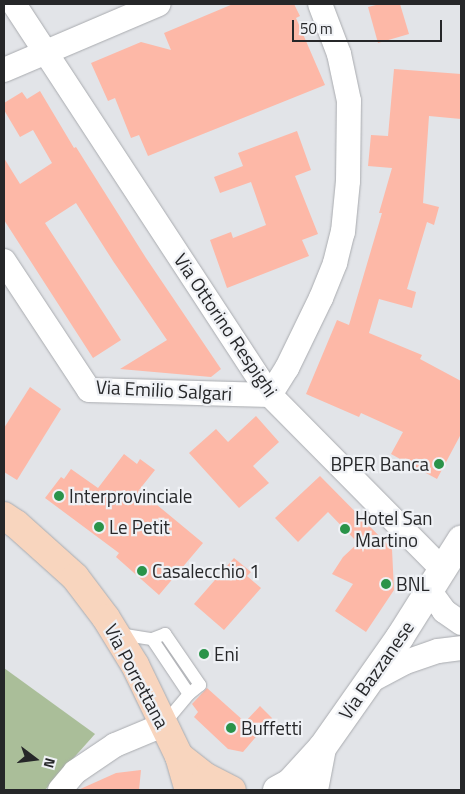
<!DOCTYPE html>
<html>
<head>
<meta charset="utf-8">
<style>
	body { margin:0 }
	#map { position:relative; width:465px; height:794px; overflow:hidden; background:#e2e4e8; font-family:"Titillium Web",sans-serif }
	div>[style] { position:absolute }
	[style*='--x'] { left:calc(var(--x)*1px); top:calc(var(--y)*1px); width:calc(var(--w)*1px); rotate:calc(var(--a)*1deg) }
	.green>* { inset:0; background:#aabe99 }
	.building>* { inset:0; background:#fdb8a7 }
	.roads { filter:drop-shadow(0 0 1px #a9abaf) drop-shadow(0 0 1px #a9abaf) }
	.service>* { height:12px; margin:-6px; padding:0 6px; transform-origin:6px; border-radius:6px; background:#fff }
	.minor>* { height:24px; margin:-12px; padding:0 12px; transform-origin:12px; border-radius:12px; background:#fff }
	.secondary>* { height:28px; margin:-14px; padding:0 14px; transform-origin:14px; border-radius:14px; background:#fff }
	.primary>* { height:28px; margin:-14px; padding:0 14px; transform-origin:14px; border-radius:14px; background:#f8d5be }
	.dots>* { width:14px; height:14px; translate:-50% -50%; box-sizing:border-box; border:2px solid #eff1f5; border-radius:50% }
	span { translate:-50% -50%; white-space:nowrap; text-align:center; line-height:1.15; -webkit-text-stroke:4.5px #eff1f5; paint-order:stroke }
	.street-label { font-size:19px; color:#262729 }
	.poi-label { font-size:19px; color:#262729 }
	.right { translate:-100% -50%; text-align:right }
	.left { translate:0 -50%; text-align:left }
	.frame { position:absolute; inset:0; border:5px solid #262729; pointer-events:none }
	.north { position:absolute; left:10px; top:734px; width:50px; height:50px; -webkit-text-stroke:4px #eff1f5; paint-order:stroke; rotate:105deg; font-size:14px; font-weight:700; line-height:20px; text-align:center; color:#262729 }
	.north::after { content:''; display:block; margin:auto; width:18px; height:22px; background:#262729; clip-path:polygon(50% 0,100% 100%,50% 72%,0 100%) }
	.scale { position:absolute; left:292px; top:20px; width:150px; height:22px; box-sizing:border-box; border:2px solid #262729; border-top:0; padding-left:6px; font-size:15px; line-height:18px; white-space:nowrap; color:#262729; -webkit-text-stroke:4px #eff1f5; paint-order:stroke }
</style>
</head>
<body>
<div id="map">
	<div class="green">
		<i style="clip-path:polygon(4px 668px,95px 734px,45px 790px,4px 790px)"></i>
	</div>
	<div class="building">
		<i style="clip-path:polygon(233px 4px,294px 4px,300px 16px,296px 18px,325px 85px,148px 156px,139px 135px,131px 138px,115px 98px,108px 101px,91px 63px,141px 42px,171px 50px,164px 33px)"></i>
		<i style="clip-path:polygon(380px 4px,400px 4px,409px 34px,378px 43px,368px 7px)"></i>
		<i style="clip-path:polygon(394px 69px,461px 74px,461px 119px,429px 116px,423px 203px,439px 207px,434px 225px,427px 222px,407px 289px,416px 292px,412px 308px,379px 299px,369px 333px,422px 355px,420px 359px,461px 381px,461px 434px,437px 479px,391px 454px,403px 432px,361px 413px,359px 417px,306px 394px,337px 320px,349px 325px,382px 213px,379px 213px,392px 168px,368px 166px,371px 135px,388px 136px)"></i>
		<i style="clip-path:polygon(40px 91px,74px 148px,76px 147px,146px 258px,221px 369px,211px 377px,120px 369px,167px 340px,113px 261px,76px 203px,45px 223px,121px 340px,93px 358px,4px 220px,4px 158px,20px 184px,52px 163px,33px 130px,20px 137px,4px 110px,4px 103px,22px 92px,27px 99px)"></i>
		<i style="clip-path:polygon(297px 131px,311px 170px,295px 176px,318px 234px,302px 240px,309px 256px,227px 288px,210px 240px,231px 232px,233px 238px,266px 225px,251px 182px,220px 193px,214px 177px,243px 166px,238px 153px)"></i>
		<i style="clip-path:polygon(30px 387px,61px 409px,17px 480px,4px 472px,4px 428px)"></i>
		<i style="clip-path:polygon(256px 416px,279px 442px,253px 466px,269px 483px,239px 508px,189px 453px,216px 429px,228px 442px)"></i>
		<i style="clip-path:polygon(124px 454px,137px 464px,140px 459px,155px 470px,139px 490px,203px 543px,159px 595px,116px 557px,119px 553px,45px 498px,61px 477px,64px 479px,71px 469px,98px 488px)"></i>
		<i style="clip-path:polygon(320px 476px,392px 549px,394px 590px,366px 632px,335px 611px,353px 584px,332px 574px,343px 557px,358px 543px,328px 512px,298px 542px,275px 518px)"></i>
		<i style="clip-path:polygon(234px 558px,251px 572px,247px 576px,261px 588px,224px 630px,194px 604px)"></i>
		<i style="clip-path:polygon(207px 688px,245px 722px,260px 706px,272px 718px,243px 752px,228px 749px,194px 717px,198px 712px,192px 704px)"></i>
		<i style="clip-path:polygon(141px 770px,139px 790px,78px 790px,116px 773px)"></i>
	</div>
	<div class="roads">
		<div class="service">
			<i style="--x:119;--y:634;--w:33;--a:9"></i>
			<i style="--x:152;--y:639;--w:66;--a:56.1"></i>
			<i style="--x:189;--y:694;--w:40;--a:130"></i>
			<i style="--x:152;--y:639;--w:14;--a:-21"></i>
			<i style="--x:165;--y:634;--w:62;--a:55.5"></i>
			<i style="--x:200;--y:685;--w:14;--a:141"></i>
		</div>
		<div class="minor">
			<i style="--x:14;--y:4;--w:467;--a:56.8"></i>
			<i style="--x:270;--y:395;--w:246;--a:45.3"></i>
			<i style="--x:4;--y:70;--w:168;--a:-23.1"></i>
			<i style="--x:4;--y:261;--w:154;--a:56.6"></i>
			<i style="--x:89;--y:390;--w:181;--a:1.6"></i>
			<i style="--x:270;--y:395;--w:32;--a:-58"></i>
			<i style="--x:287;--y:368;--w:78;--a:-64.1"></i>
			<i style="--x:321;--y:298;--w:38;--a:-68"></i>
			<i style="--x:335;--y:263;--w:32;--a:-76"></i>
			<i style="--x:343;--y:232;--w:51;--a:-84.4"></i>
			<i style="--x:348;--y:181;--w:80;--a:-89.3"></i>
			<i style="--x:349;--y:101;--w:48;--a:-102"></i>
			<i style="--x:339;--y:54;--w:53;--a:-110.8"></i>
			<i style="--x:429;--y:590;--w:26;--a:54"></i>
			<i style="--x:444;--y:611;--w:21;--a:35"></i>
			<i style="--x:368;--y:682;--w:40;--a:-28"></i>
			<i style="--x:403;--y:663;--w:37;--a:-19"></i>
			<i style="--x:438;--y:651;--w:23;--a:-7"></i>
			<i style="--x:60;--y:790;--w:23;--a:-50"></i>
			<i style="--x:75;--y:772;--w:48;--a:-34"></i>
			<i style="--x:115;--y:745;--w:52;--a:-22.6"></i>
		</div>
		<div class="secondary">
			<i style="--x:277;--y:790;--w:15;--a:-28"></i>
			<i style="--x:290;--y:783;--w:47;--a:-47.6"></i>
			<i style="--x:322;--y:748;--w:136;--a:-54.9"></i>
			<i style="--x:400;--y:637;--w:115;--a:-57.8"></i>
			<i style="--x:314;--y:790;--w:43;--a:-79.2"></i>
		</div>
		<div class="primary">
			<i style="--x:4;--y:516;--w:14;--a:34"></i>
			<i style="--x:16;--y:524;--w:79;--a:41.9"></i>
			<i style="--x:75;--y:577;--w:51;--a:52.9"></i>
			<i style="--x:106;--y:618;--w:55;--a:58.3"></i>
			<i style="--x:135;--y:665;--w:101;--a:64.2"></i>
			<i style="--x:179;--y:756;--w:35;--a:74"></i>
			<i style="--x:179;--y:756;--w:34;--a:38"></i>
			<i style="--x:206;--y:777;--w:29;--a:27"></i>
		</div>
	</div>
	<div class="dots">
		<i style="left:439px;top:464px;background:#2a9349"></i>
		<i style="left:59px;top:496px;background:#2a9349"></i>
		<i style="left:99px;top:527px;background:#2a9349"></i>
		<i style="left:345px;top:529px;background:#2a9349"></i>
		<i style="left:142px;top:571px;background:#2a9349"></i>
		<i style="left:386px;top:584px;background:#2a9349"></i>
		<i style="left:204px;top:654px;background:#2a9349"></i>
		<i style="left:231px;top:728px;background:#2a9349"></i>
	</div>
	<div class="street-label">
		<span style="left:226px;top:325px;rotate:56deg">Via Ottorino Respighi</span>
		<span style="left:164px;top:390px;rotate:3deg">Via Emilio Salgari</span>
		<span style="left:376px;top:670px;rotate:-55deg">Via Bazzanese</span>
		<span style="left:137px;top:676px;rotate:62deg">Via Porrettana</span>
	</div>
	<div class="poi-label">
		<span class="right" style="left:429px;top:464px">BPER Banca</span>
		<span class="left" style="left:69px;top:496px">Interprovinciale</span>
		<span class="left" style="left:355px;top:529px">Hotel San<br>Martino</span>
		<span class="left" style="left:109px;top:527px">Le Petit</span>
		<span class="left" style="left:152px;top:571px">Casalecchio 1</span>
		<span class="left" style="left:396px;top:584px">BNL</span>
		<span class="left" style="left:214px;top:654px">Eni</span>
		<span class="left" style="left:241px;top:728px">Buffetti</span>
	</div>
	<div class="frame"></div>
	<div class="north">N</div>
	<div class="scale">50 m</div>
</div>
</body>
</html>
